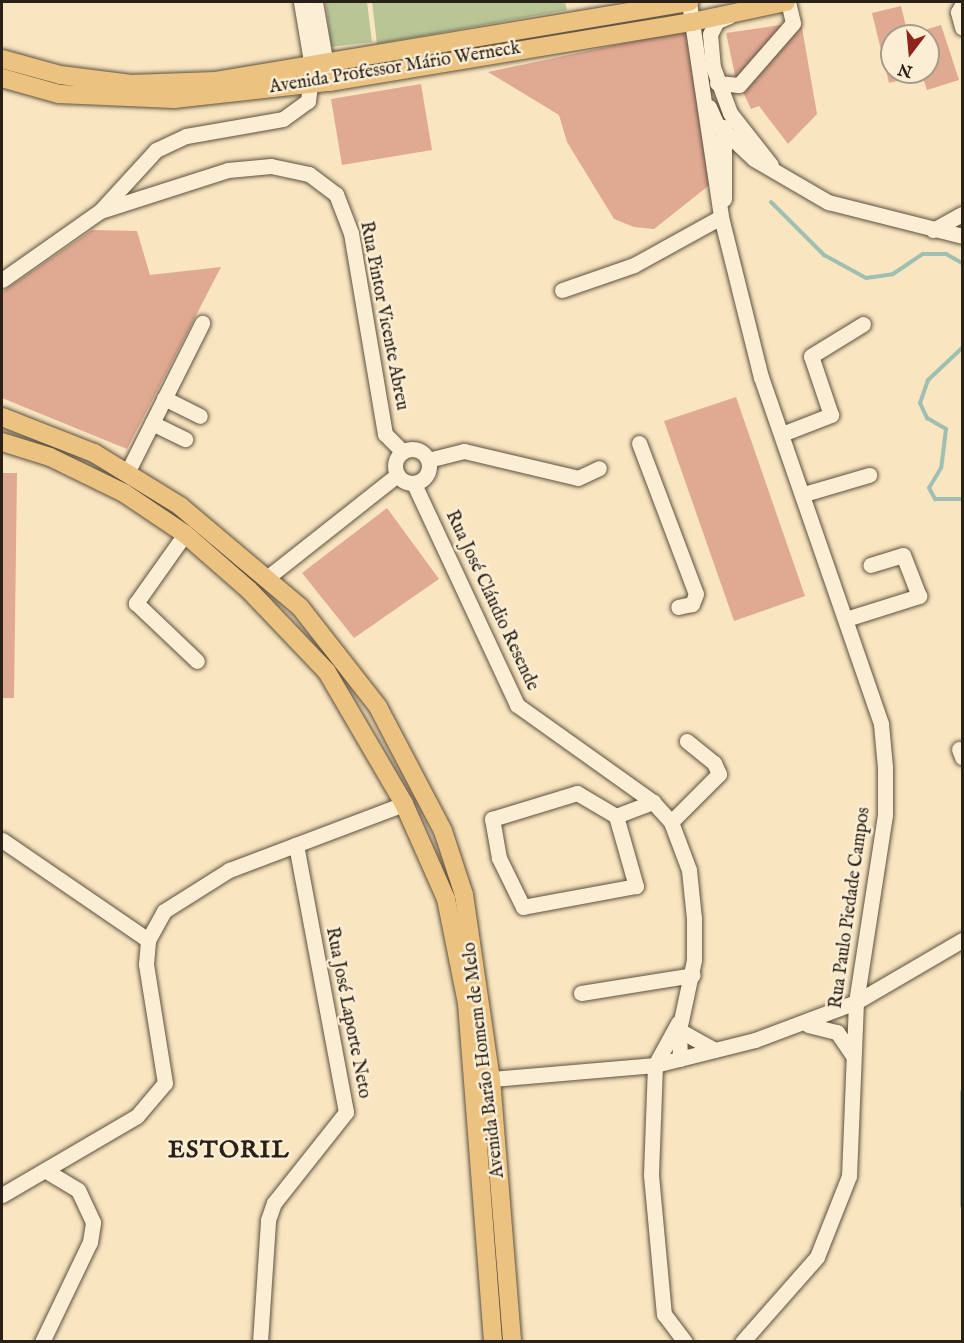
<!DOCTYPE html>
<html>
<head>
<meta charset="utf-8">
<style>
	body { margin:0 }
	#map { position:relative; width:964px; height:1343px; overflow:hidden; background:#f9e5bf; font-family:"IM FELL English",serif }
	div>[style] { position:absolute }
	[style*='--x'] { left:calc(var(--x)*1px); top:calc(var(--y)*1px); width:calc(var(--w)*1px); rotate:calc(var(--a)*1deg) }
	.green>* { inset:0; background:#b8c696 }
	.stream>* { height:4px; margin:-2px; padding:0 2px; transform-origin:2px; border-radius:2px; background:#9ebfb2 }
	.building>* { inset:0; background:#e0a992 }
	.roads { filter:drop-shadow(0 0 2px #5d5141) drop-shadow(0 0 2px #5d5141) }
	.minor>* { height:15px; margin:-7.5px; padding:0 7.5px; transform-origin:7.5px; border-radius:7.5px; background:#fbeed5 }
	.minor>.ring { margin:-7.5px; padding:0; box-sizing:content-box; background:none; border:15px solid #fbeed5; border-radius:50% }
	.major>* { height:18px; margin:-9px; padding:0 9px; transform-origin:9px; border-radius:9px; background:#ecc280 }
	span { translate:-50% -50%; white-space:nowrap; text-align:center; line-height:1.15; -webkit-text-stroke:5px #fbeed5; paint-order:stroke }
	.street-label { font-size:18px; color:#292017 }
	.district-label { font-size:24px; color:#292017; font-weight:700; letter-spacing:1.5px }
	.frame { position:absolute; inset:0; border:3px solid #292017; pointer-events:none }
	.north { position:absolute; left:880px; top:24px; width:60px; height:60px; box-sizing:border-box; background:#fbeed5; border:2px solid #a79c89; border-radius:50%; rotate:196deg; font-size:16px; font-weight:700; line-height:24px; text-align:center; color:#292017 }
	.north::after { content:''; display:block; margin:auto; width:21px; height:27px; background:#8f2418; clip-path:polygon(50% 0,100% 100%,50% 72%,0 100%) }
</style>
</head>
<body>
<div id="map">
	<div class="green">
		<i style="clip-path:polygon(326px 2px,367px 2px,372px 42px,331px 47px)"></i>
		<i style="clip-path:polygon(372px 2px,565px 2px,567px 10px,377px 44px)"></i>
	</div>
	<div class="stream">
		<i style="--x:771;--y:202;--w:75;--a:45"></i>
		<i style="--x:824;--y:255;--w:48;--a:28.7"></i>
		<i style="--x:866;--y:278;--w:27;--a:-8"></i>
		<i style="--x:893;--y:274;--w:36;--a:-34"></i>
		<i style="--x:923;--y:254;--w:23;--a:0"></i>
		<i style="--x:946;--y:254;--w:18;--a:29"></i>
		<i style="--x:962;--y:348;--w:47;--a:136.7"></i>
		<i style="--x:928;--y:380;--w:24;--a:109"></i>
		<i style="--x:920;--y:403;--w:17;--a:65"></i>
		<i style="--x:927;--y:418;--w:22;--a:30"></i>
		<i style="--x:946;--y:429;--w:39;--a:97"></i>
		<i style="--x:941;--y:468;--w:23;--a:121"></i>
		<i style="--x:929;--y:488;--w:13;--a:61"></i>
		<i style="--x:935;--y:499;--w:27;--a:0"></i>
		<i style="--x:962;--y:1092;--w:114;--a:90"></i>
	</div>
	<div class="building">
		<i style="clip-path:polygon(901px 6px,908px 35px,941px 25px,959px 80px,927px 90px,921px 72px,928px 72px,928px 36px,892px 36px,892px 72px,918px 76px,889px 83px,872px 13px)"></i>
		<i style="clip-path:polygon(801px 22px,817px 114px,788px 144px,759px 106px,751px 109px,735px 75px,726px 33px)"></i>
		<i style="clip-path:polygon(687px 30px,712px 183px,654px 229px,634px 227px,614px 219px,567px 142px,559px 115px,488px 72px)"></i>
		<i style="clip-path:polygon(421px 84px,432px 150px,342px 165px,331px 99px)"></i>
		<i style="clip-path:polygon(92px 230px,137px 231px,150px 275px,221px 267px,127px 449px,2px 398px,2px 292px)"></i>
		<i style="clip-path:polygon(736px 397px,805px 596px,734px 621px,664px 421px)"></i>
		<i style="clip-path:polygon(2px 473px,17px 473px,14px 698px,2px 698px)"></i>
		<i style="clip-path:polygon(387px 508px,439px 579px,354px 638px,302px 573px)"></i>
	</div>
	<div class="roads">
		<div class="minor">
			<i style="--x:315;--y:2;--w:81;--a:80.1"></i>
			<i style="--x:689;--y:2;--w:217;--a:81.5"></i>
			<i style="--x:721;--y:217;--w:165;--a:76"></i>
			<i style="--x:761;--y:377;--w:367;--a:70.9"></i>
			<i style="--x:881;--y:724;--w:43;--a:84.7"></i>
			<i style="--x:885;--y:767;--w:48;--a:90"></i>
			<i style="--x:885;--y:815;--w:189;--a:98.8"></i>
			<i style="--x:856;--y:1002;--w:174;--a:92.3"></i>
			<i style="--x:849;--y:1176;--w:87;--a:111.6"></i>
			<i style="--x:817;--y:1257;--w:113;--a:131.4"></i>
			<i style="--x:962;--y:5;--w:8;--a:120"></i>
			<i style="--x:958;--y:12;--w:16;--a:75"></i>
			<i style="--x:729;--y:16;--w:13;--a:157"></i>
			<i style="--x:717;--y:21;--w:15;--a:118"></i>
			<i style="--x:710;--y:34;--w:33;--a:85"></i>
			<i style="--x:713;--y:67;--w:49;--a:69.7"></i>
			<i style="--x:730;--y:113;--w:66;--a:51.7"></i>
			<i style="--x:717;--y:83;--w:22;--a:5"></i>
			<i style="--x:739;--y:85;--w:82;--a:-48.9"></i>
			<i style="--x:793;--y:23;--w:22;--a:-103"></i>
			<i style="--x:709;--y:107;--w:17;--a:66"></i>
			<i style="--x:716;--y:123;--w:52;--a:43.5"></i>
			<i style="--x:754;--y:159;--w:86;--a:30.2"></i>
			<i style="--x:828;--y:202;--w:138;--a:14.2"></i>
			<i style="--x:724;--y:199;--w:72;--a:-90"></i>
			<i style="--x:102;--y:209;--w:80;--a:-47.5"></i>
			<i style="--x:156;--y:150;--w:33;--a:-25"></i>
			<i style="--x:186;--y:136;--w:98;--a:-9.9"></i>
			<i style="--x:283;--y:119;--w:31;--a:-36"></i>
			<i style="--x:308;--y:101;--w:34;--a:-83"></i>
			<i style="--x:312;--y:67;--w:66;--a:-99.6"></i>
			<i style="--x:933;--y:230;--w:33;--a:-29"></i>
			<i style="--x:2;--y:280;--w:120;--a:-35.1"></i>
			<i style="--x:100;--y:211;--w:134;--a:-17.8"></i>
			<i style="--x:228;--y:170;--w:43;--a:-5.3"></i>
			<i style="--x:271;--y:166;--w:39;--a:12"></i>
			<i style="--x:309;--y:174;--w:34;--a:37"></i>
			<i style="--x:336;--y:194;--w:42;--a:69"></i>
			<i style="--x:351;--y:233;--w:204;--a:80.4"></i>
			<i style="--x:385;--y:434;--w:24;--a:45"></i>
			<i style="--x:562;--y:290;--w:76;--a:-19.1"></i>
			<i style="--x:634;--y:265;--w:99;--a:-28.9"></i>
			<i style="--x:164;--y:398;--w:40;--a:26.6"></i>
			<i style="--x:152;--y:423;--w:37;--a:26"></i>
			<i style="--x:782;--y:434;--w:53;--a:-21.2"></i>
			<i style="--x:831;--y:415;--w:62;--a:-108.7"></i>
			<i style="--x:811;--y:356;--w:61;--a:-31.6"></i>
			<i style="--x:639;--y:443;--w:161;--a:69.3"></i>
			<i style="--x:696;--y:594;--w:11;--a:112"></i>
			<i style="--x:692;--y:604;--w:14;--a:168"></i>
			<i class="ring" style="left:395px;top:449px;width:19px;height:19px"></i>
			<i style="--x:428;--y:460;--w:37;--a:-14"></i>
			<i style="--x:464;--y:451;--w:117;--a:13.3"></i>
			<i style="--x:578;--y:478;--w:23;--a:-25"></i>
			<i style="--x:127;--y:473;--w:168;--a:-63.4"></i>
			<i style="--x:414;--y:484;--w:244;--a:65"></i>
			<i style="--x:517;--y:705;--w:167;--a:35.5"></i>
			<i style="--x:653;--y:802;--w:27;--a:48"></i>
			<i style="--x:671;--y:822;--w:51;--a:69.4"></i>
			<i style="--x:689;--y:870;--w:48;--a:84.1"></i>
			<i style="--x:694;--y:918;--w:42;--a:90"></i>
			<i style="--x:694;--y:960;--w:72;--a:102.1"></i>
			<i style="--x:679;--y:1030;--w:29;--a:88"></i>
			<i style="--x:804;--y:494;--w:68;--a:-16.3"></i>
			<i style="--x:185;--y:534;--w:85;--a:125.4"></i>
			<i style="--x:136;--y:603;--w:84;--a:43.6"></i>
			<i style="--x:268;--y:577;--w:164;--a:-38.3"></i>
			<i style="--x:846;--y:619;--w:77;--a:-17.5"></i>
			<i style="--x:919;--y:596;--w:44;--a:-111.3"></i>
			<i style="--x:903;--y:555;--w:34;--a:163"></i>
			<i style="--x:959;--y:749;--w:9;--a:69"></i>
			<i style="--x:577;--y:793;--w:45;--a:30.5"></i>
			<i style="--x:616;--y:816;--w:73;--a:74.1"></i>
			<i style="--x:636;--y:886;--w:115;--a:169.5"></i>
			<i style="--x:523;--y:907;--w:55;--a:-116.1"></i>
			<i style="--x:499;--y:858;--w:40;--a:-100"></i>
			<i style="--x:492;--y:819;--w:89;--a:-17"></i>
			<i style="--x:616;--y:816;--w:40;--a:-21"></i>
			<i style="--x:671;--y:822;--w:68;--a:-45"></i>
			<i style="--x:719;--y:774;--w:12;--a:-114"></i>
			<i style="--x:714;--y:763;--w:35;--a:-141"></i>
			<i style="--x:2;--y:840;--w:177;--a:34.4"></i>
			<i style="--x:581;--y:993;--w:113;--a:-9.1"></i>
			<i style="--x:678;--y:1023;--w:48;--a:118.7"></i>
			<i style="--x:655;--y:1065;--w:110;--a:92.1"></i>
			<i style="--x:651;--y:1175;--w:140;--a:84.7"></i>
			<i style="--x:664;--y:1314;--w:35;--a:53"></i>
			<i style="--x:808;--y:1025;--w:30;--a:14"></i>
			<i style="--x:837;--y:1032;--w:27;--a:56"></i>
			<i style="--x:679;--y:1030;--w:41;--a:29.1"></i>
			<i style="--x:480;--y:1080;--w:176;--a:-4.9"></i>
			<i style="--x:655;--y:1065;--w:103;--a:-14"></i>
			<i style="--x:755;--y:1040;--w:108;--a:-20.6"></i>
			<i style="--x:856;--y:1002;--w:123;--a:-30.3"></i>
			<i style="--x:2;--y:1195;--w:156;--a:-30.3"></i>
			<i style="--x:137;--y:1116;--w:43;--a:-49.7"></i>
			<i style="--x:165;--y:1083;--w:121;--a:-99.1"></i>
			<i style="--x:146;--y:964;--w:24;--a:-85"></i>
			<i style="--x:148;--y:940;--w:33;--a:-61"></i>
			<i style="--x:164;--y:911;--w:77;--a:-32.2"></i>
			<i style="--x:229;--y:870;--w:187;--a:-20.7"></i>
			<i style="--x:42;--y:1342;--w:111;--a:-64.4"></i>
			<i style="--x:90;--y:1242;--w:20;--a:-81"></i>
			<i style="--x:93;--y:1222;--w:35;--a:-115"></i>
			<i style="--x:78;--y:1190;--w:35;--a:-149"></i>
			<i style="--x:260;--y:1342;--w:122;--a:-86.2"></i>
			<i style="--x:268;--y:1220;--w:18;--a:-71"></i>
			<i style="--x:274;--y:1203;--w:116;--a:-51.6"></i>
			<i style="--x:346;--y:1112;--w:272;--a:-100.6"></i>
		</div>
		<div class="major">
			<i style="--x:2;--y:59;--w:60;--a:15.4"></i>
			<i style="--x:60;--y:75;--w:72;--a:7.2"></i>
			<i style="--x:131;--y:84;--w:85;--a:-2"></i>
			<i style="--x:216;--y:81;--w:480;--a:-9.5"></i>
			<i style="--x:2;--y:78;--w:59;--a:15.7"></i>
			<i style="--x:59;--y:94;--w:115;--a:2.5"></i>
			<i style="--x:174;--y:99;--w:156;--a:-6.3"></i>
			<i style="--x:329;--y:82;--w:368;--a:-9.4"></i>
			<i style="--x:692;--y:22;--w:96;--a:-12"></i>
			<i style="--x:2;--y:417;--w:99;--a:21.4"></i>
			<i style="--x:94;--y:453;--w:101;--a:31.6"></i>
			<i style="--x:180;--y:506;--w:157;--a:40.1"></i>
			<i style="--x:300;--y:607;--w:127;--a:52"></i>
			<i style="--x:378;--y:707;--w:140;--a:62.3"></i>
			<i style="--x:443;--y:831;--w:67;--a:71.8"></i>
			<i style="--x:464;--y:895;--w:186;--a:81.7"></i>
			<i style="--x:491;--y:1079;--w:264;--a:85.4"></i>
			<i style="--x:2;--y:442;--w:50;--a:17.4"></i>
			<i style="--x:50;--y:457;--w:82;--a:25.9"></i>
			<i style="--x:124;--y:493;--w:73;--a:33.9"></i>
			<i style="--x:185;--y:534;--w:85;--a:41.2"></i>
			<i style="--x:249;--y:590;--w:113;--a:46.4"></i>
			<i style="--x:327;--y:672;--w:153;--a:59.7"></i>
			<i style="--x:404;--y:804;--w:104;--a:66.1"></i>
			<i style="--x:446;--y:899;--w:106;--a:78.6"></i>
			<i style="--x:467;--y:1003;--w:340;--a:85.6"></i>
		</div>
	</div>
	<div class="street-label">
		<span style="left:395px;top:69px;rotate:-9deg">Avenida Professor Mário Werneck</span>
		<span style="left:383px;top:316px;rotate:79deg">Rua Pintor Vicente Abreu</span>
		<span style="left:491px;top:601px;rotate:65deg">Rua José Cláudio Resende</span>
		<span style="left:851px;top:908px;rotate:-82deg">Rua Paulo Piedade Campos</span>
		<span style="left:347px;top:1013px;rotate:79deg">Rua José Laporte Neto</span>
		<span style="left:485px;top:1060px;rotate:-97deg">Avenida Barão Homem de Melo</span>
	</div>
	<div class="district-label">
		<span style="left:229px;top:1151px">ESTORIL</span>
	</div>
	<div class="frame"></div>
	<div class="north">N</div>
</div>
</body>
</html>
